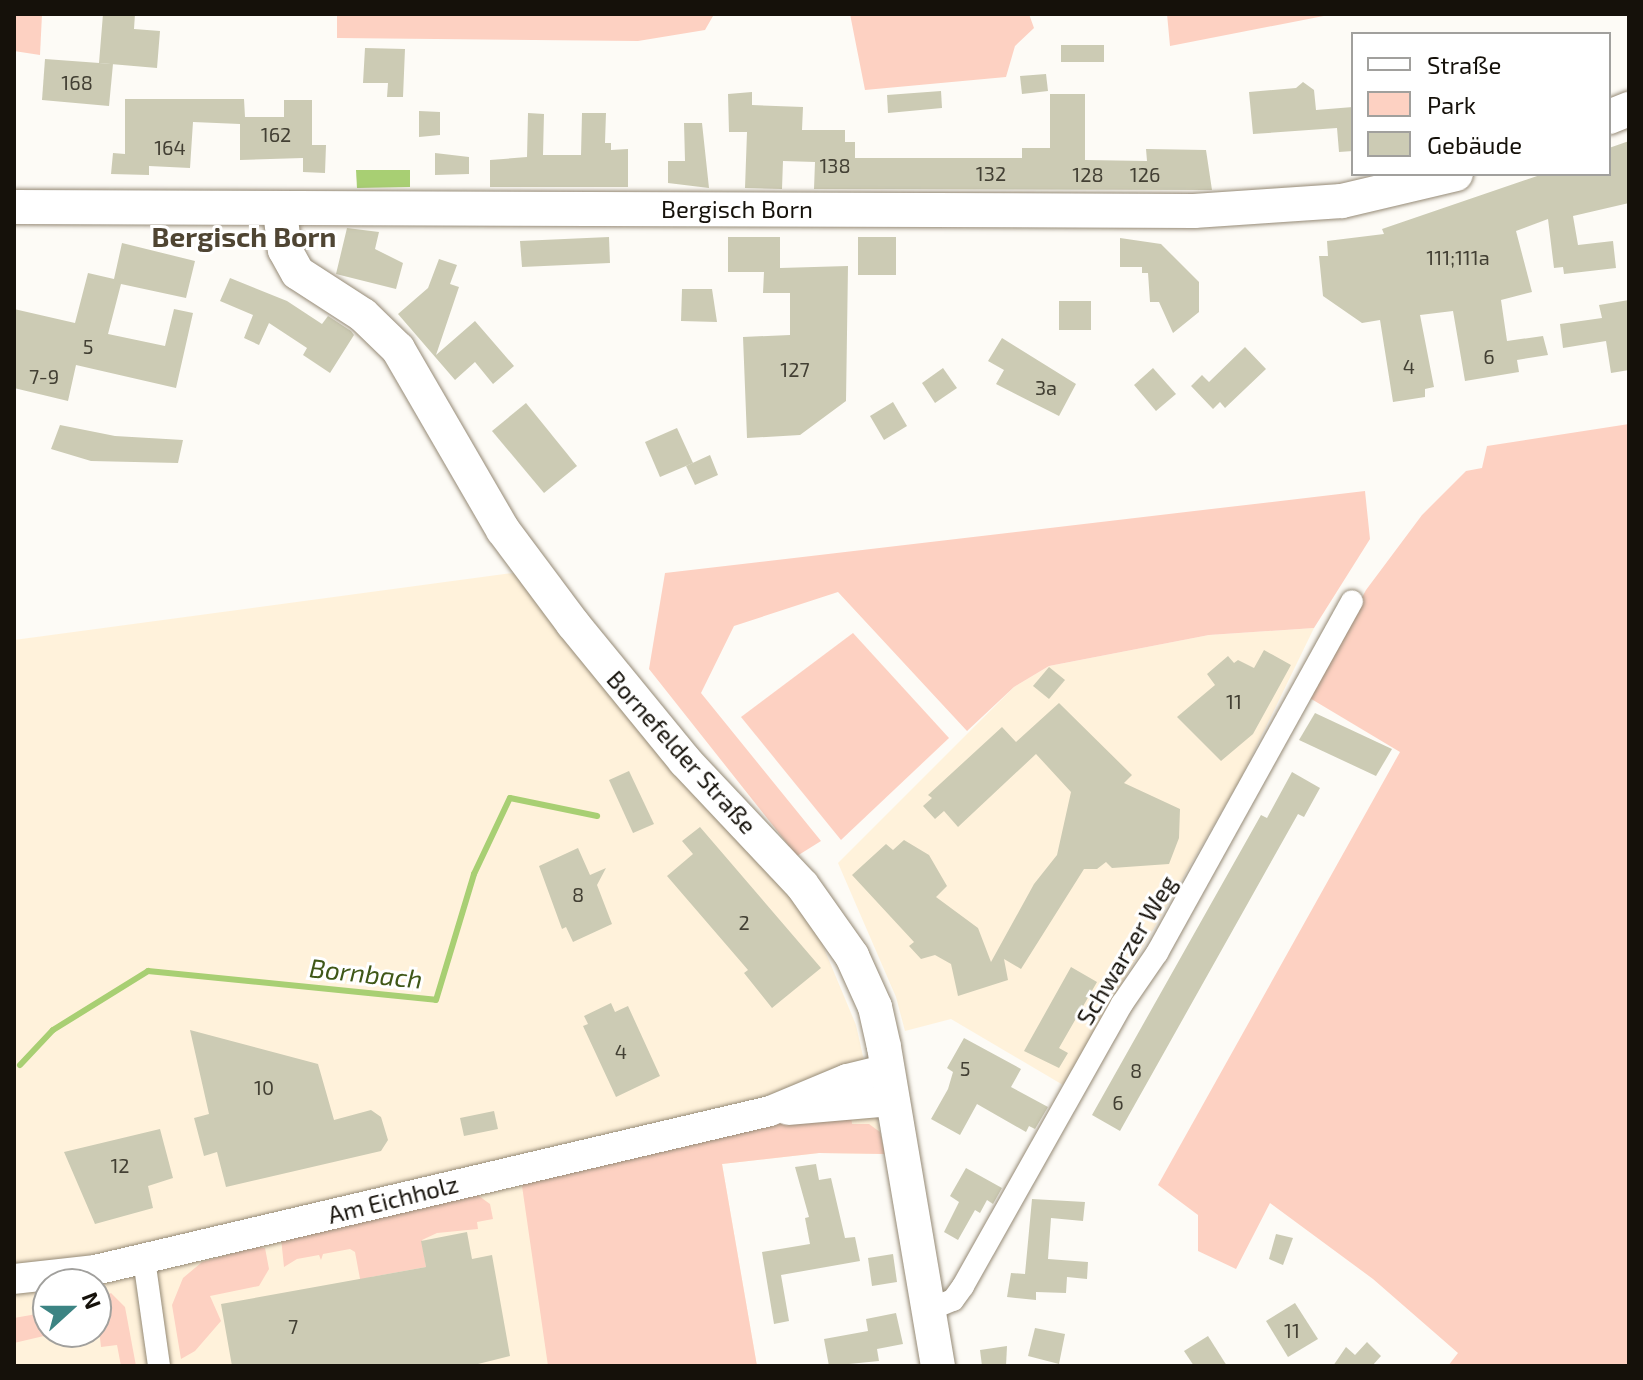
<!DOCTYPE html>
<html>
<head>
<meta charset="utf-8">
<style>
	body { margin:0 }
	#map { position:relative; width:1643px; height:1380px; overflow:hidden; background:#fdfbf6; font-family:"Exo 2",sans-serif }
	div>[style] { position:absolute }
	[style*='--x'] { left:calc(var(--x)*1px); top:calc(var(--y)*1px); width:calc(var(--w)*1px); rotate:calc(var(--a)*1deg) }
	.built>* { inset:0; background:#fff2db }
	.green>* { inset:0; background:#fdd1c2 }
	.water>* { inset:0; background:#a8cf73 }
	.stream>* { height:6px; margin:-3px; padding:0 3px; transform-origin:3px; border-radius:3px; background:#a8cf73 }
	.building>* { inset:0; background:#cccbb4 }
	.roads { filter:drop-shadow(0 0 2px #958a76) drop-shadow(0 0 2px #958a76) }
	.street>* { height:22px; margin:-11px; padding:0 11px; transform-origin:11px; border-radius:11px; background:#fff }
	.secondary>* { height:30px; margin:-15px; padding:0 15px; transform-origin:15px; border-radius:15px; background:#fff }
	.primary>* { height:34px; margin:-17px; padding:0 17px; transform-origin:17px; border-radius:17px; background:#fff }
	span { translate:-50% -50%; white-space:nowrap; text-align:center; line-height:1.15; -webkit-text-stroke:6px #fff; paint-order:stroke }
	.number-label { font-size:20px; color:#434034 }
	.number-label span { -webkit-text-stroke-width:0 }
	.street-label { font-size:24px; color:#15110a }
	.water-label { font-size:26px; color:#3f5717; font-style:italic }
	.quarter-label { font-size:28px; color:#4f4533; font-weight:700 }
	.frame { position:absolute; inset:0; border:16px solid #15110a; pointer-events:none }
	.legend { position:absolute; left:1351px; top:32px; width:260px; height:144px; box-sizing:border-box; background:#fff; border:2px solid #a1a09d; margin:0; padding:10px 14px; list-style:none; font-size:24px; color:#15110a }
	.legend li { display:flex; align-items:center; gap:16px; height:40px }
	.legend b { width:40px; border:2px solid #a1a09d }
	.north { position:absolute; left:32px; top:1268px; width:80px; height:80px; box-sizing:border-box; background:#fff; border:2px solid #a1a09d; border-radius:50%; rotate:69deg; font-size:22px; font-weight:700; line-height:32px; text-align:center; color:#15110a }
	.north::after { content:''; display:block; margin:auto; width:28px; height:36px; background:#3c8483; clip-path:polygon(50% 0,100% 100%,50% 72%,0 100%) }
</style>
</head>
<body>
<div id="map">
	<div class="built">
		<i style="clip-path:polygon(evenodd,550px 568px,803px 898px,856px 1025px,885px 1154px,819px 1153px,722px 1164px,757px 1366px,14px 1366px,14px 640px,550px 568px,48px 1284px,96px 1284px,96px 1332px,48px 1332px,48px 1284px)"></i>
		<i style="clip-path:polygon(1314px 628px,1241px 778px,1063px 1085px,951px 1019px,905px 1031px,896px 997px,838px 863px,1014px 687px,1049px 666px,1209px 635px)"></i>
	</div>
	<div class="green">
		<i style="clip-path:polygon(14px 14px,42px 14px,40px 55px,14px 51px)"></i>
		<i style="clip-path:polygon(337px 14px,728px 14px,713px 16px,705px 30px,638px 41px,337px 38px)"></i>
		<i style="clip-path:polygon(850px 14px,1029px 14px,1034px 28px,1015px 46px,1006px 77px,865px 90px)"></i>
		<i style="clip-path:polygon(1167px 14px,1334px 14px,1170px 46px)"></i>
		<i style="clip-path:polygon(1629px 424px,1629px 1366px,1448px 1366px,1458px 1353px,1373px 1279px,1270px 1203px,1236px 1269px,1198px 1251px,1198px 1215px,1158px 1185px,1400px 752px,1308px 697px,1366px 590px,1422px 515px,1466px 471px,1482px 468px,1487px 446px)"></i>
		<i style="clip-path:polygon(1365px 491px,1370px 539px,1314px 628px,1209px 635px,1049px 666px,1014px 687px,967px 731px,838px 592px,734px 626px,701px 693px,821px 841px,797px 856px,649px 669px,665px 573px)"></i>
		<i style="clip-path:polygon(853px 633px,949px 738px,841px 840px,741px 717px)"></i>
		<i style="clip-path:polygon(851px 1115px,852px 1124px,869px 1124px,880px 1132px,885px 1154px,819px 1153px,722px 1164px,757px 1366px,548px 1366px,521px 1179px,774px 1123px)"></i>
		<i style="clip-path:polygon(472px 1191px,490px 1204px,493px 1219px,477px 1222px,478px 1229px,437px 1233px,422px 1240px,426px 1267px,371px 1277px,387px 1366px,366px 1311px,355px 1252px,350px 1249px,323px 1254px,321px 1260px,319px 1255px,297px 1259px,284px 1267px,281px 1238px)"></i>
		<i style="clip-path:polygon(256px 1247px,265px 1248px,269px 1269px,259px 1286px,210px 1296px,221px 1321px,195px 1351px,181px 1359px,172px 1305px,183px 1278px,202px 1262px)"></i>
		<i style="clip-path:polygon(111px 1293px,125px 1307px,136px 1366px,121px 1366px,117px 1345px,101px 1347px,96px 1301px)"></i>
		<i style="clip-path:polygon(48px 1312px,48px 1332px,61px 1332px,14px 1343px,14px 1318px)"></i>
	</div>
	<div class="water">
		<i style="clip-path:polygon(356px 170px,410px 170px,410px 187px,357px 188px)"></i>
	</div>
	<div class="stream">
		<i style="--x:20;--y:1065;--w:48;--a:-46.7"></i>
		<i style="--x:53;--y:1030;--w:112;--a:-31.8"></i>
		<i style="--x:148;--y:971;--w:289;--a:5.7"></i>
		<i style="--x:436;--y:1000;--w:132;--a:-73.2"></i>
		<i style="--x:474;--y:874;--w:84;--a:-64.7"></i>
		<i style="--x:510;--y:798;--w:89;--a:11.7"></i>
	</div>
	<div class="building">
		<i style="clip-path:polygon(103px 14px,135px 14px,134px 29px,160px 31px,157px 68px,99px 63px)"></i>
		<i style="clip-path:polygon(1061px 45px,1104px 45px,1104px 62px,1061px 62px)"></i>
		<i style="clip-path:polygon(365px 48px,405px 49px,403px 97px,387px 97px,388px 83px,363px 83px)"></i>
		<i style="clip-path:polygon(45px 59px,113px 64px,109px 106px,42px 100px)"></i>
		<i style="clip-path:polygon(1046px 74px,1048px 91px,1022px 94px,1020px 76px)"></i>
		<i style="clip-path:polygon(1303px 82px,1314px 90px,1316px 110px,1353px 107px,1353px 151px,1339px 152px,1337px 128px,1253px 134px,1249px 92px,1296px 88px)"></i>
		<i style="clip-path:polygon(941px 91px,942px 108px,888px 113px,887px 95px)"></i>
		<i style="clip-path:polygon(752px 92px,752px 105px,803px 107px,802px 130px,845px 130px,845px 142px,855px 142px,855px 158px,1022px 158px,1022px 148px,1050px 148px,1050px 94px,1085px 94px,1085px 160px,1147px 161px,1146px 149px,1206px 150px,1212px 190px,814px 189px,815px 162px,783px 161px,782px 189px,745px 188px,747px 132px,729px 132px,728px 94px)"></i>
		<i style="clip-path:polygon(125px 99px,244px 99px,245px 117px,284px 117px,284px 100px,312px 100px,312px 145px,326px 145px,325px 173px,303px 172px,303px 158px,240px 160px,240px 124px,193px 122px,190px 168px,149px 166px,149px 175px,111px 174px,113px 153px,125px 154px)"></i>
		<i style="clip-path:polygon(419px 111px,440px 112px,440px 135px,419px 137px)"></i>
		<i style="clip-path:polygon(528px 113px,544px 114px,543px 155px,581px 155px,582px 113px,606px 113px,605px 143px,611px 143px,611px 150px,628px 149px,628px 187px,490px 187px,490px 160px,527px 157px)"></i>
		<i style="clip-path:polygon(684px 123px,702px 123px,709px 188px,668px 183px,668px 161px,685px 161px)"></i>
		<i style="clip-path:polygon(1629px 141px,1629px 203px,1573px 216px,1578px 245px,1613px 241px,1616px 268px,1564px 274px,1563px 267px,1554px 268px,1548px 219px,1516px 231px,1532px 292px,1501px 300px,1507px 341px,1543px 336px,1548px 355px,1517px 360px,1519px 372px,1465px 381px,1453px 311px,1420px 315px,1434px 387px,1425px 389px,1425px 397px,1393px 402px,1380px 320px,1362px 323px,1323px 296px,1319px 256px,1328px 256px,1327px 241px,1384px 234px,1382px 229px,1543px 174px,1609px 174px,1609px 148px)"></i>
		<i style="clip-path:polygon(435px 153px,469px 157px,469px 174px,435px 175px)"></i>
		<i style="clip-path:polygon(347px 228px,379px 232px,375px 249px,403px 263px,396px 289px,336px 274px)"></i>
		<i style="clip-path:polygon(609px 237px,610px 263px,522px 267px,520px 241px)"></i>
		<i style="clip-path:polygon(728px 237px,780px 237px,780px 268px,848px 266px,846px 401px,800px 435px,747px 438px,743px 337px,790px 335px,790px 293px,763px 293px,764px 272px,728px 272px)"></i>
		<i style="clip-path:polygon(858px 237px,896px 237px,896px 275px,858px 275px)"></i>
		<i style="clip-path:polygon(1120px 238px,1161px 244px,1199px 282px,1199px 312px,1173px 333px,1159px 302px,1150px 302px,1148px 273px,1142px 273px,1142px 267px,1120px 267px)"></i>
		<i style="clip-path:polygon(122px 243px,195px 261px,186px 298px,121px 284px,108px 334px,165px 346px,174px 309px,193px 313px,176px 388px,76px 365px,68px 401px,14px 388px,14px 309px,75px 323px,88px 273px,114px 279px)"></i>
		<i style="clip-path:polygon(439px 259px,457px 265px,450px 284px,459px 287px,436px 355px,475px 321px,514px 366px,493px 384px,475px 362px,455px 380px,398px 314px,428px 288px)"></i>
		<i style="clip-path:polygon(230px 278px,287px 301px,322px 324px,328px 316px,351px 331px,354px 335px,330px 373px,303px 355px,307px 348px,269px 323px,259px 345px,244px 338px,253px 315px,220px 301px)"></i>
		<i style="clip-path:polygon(682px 289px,712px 289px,717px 322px,681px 321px)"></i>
		<i style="clip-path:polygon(1629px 300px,1629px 370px,1611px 373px,1606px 341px,1563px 348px,1560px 324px,1602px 318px,1599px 305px)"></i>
		<i style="clip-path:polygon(1059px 301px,1091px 301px,1091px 330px,1059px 330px)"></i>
		<i style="clip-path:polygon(1002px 338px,1076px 384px,1059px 416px,996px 384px,1004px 370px,988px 361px)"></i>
		<i style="clip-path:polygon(1245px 347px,1266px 369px,1225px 408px,1220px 402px,1213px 409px,1191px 386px,1202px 375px,1209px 382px)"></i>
		<i style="clip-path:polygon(943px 368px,957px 388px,935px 403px,922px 383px)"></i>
		<i style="clip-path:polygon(1153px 368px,1176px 394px,1156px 411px,1134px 385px)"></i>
		<i style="clip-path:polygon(893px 402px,907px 426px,884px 440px,870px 416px)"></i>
		<i style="clip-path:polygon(526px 403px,577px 466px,544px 493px,492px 431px)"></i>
		<i style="clip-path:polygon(60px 425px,115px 436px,183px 440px,178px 463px,91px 461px,51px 449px)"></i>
		<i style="clip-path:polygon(677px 428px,693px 463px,660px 477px,645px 442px)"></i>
		<i style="clip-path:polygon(710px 455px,718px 475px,695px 485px,686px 466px)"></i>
		<i style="clip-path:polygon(1264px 650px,1291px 665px,1253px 734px,1221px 761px,1177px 717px,1215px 685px,1207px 674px,1228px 656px,1234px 663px,1238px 660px,1254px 668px)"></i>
		<i style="clip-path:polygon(1049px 667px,1065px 680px,1049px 699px,1033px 686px)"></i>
		<i style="clip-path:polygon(1059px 703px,1132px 775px,1124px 783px,1180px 809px,1179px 838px,1169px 864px,1112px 868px,1106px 862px,1097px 869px,1084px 869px,1021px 969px,1004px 959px,1008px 980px,958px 996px,951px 964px,935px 955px,921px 959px,909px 946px,914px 942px,852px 875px,886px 844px,893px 850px,904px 840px,929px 855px,947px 886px,936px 897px,978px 928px,991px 962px,1034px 884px,1057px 855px,1071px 792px,1036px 754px,958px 827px,944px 811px,935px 819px,923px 806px,932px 798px,928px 795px,1002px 727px,1016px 742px)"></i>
		<i style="clip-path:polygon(1315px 713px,1392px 749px,1376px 776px,1299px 740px)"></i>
		<i style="clip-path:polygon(629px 771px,654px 824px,633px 833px,609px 780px)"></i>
		<i style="clip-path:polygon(1292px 772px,1320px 788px,1304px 817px,1298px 814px,1120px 1131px,1092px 1115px,1261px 815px,1267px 818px)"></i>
		<i style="clip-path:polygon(700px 827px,821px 968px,772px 1008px,744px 973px,748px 970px,667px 876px,693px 854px,682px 841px)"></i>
		<i style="clip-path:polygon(578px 848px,590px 875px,606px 868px,597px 885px,612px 924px,573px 942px,566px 927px,562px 929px,539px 866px)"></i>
		<i style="clip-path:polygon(1071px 967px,1097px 982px,1059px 1048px,1068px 1053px,1059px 1068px,1024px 1051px)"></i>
		<i style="clip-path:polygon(611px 1003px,615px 1012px,628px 1006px,660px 1076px,616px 1097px,583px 1026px,588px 1024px,584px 1016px)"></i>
		<i style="clip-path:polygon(190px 1030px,318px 1064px,334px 1120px,371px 1110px,381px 1117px,388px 1140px,381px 1151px,226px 1187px,217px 1152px,204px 1156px,194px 1118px,209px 1114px)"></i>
		<i style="clip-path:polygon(964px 1038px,1021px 1069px,1011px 1087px,1048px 1107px,1035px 1129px,1029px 1126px,1026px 1132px,977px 1104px,960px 1135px,931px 1119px,948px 1089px,953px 1072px,947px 1068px)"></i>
		<i style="clip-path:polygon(494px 1111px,498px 1129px,464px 1136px,460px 1118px)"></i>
		<i style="clip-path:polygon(160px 1129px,173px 1178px,148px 1186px,153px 1208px,95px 1224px,64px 1152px)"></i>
		<i style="clip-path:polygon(816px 1164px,819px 1180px,831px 1178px,845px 1238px,855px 1237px,860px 1261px,781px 1275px,789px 1321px,774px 1324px,762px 1252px,810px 1244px,805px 1218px,809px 1217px,795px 1167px)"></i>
		<i style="clip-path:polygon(966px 1168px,1002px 1188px,993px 1204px,987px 1200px,980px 1213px,975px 1210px,958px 1240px,944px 1232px,959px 1202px,950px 1196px)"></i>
		<i style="clip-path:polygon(1032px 1199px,1085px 1202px,1083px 1221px,1051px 1218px,1048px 1259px,1088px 1262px,1087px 1279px,1067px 1277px,1066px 1293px,1036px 1292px,1036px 1300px,1007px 1297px,1011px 1273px,1025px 1274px)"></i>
		<i style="clip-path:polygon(467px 1232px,472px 1259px,492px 1255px,510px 1356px,470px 1366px,232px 1366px,221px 1304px,426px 1267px,421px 1241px)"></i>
		<i style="clip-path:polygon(1276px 1234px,1293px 1238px,1283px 1265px,1269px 1259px)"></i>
		<i style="clip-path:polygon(893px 1254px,897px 1282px,872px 1286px,868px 1258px)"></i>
		<i style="clip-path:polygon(1295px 1303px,1318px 1339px,1288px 1357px,1266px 1321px)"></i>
		<i style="clip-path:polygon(896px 1313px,903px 1344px,877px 1349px,879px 1361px,829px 1366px,824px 1339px,868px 1331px,866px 1319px)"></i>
		<i style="clip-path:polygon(1035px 1328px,1065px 1334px,1059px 1364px,1028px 1356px)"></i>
		<i style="clip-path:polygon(1208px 1336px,1227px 1366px,1194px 1366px,1184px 1351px)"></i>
		<i style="clip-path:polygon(1367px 1342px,1381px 1356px,1372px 1366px,1333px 1366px,1346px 1347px,1355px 1355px)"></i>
		<i style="clip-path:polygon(1007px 1346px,1006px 1366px,982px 1366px,980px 1350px)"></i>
	</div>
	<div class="roads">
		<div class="street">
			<i style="--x:144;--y:1259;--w:108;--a:82"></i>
			<i style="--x:928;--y:1310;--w:27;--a:-22"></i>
			<i style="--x:953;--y:1300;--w:17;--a:-54"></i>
			<i style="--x:963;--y:1286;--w:324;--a:-60.6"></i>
			<i style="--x:1122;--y:1004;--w:62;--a:-55.5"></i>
			<i style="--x:1157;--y:953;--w:402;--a:-61"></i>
		</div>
		<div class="secondary">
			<i style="--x:788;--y:1110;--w:106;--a:-4.9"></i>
			<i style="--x:14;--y:1279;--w:81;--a:-6.3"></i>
			<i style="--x:95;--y:1270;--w:693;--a:-13.25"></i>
			<i style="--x:770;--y:1111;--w:83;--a:-22.6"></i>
			<i style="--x:847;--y:1079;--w:42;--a:-13.7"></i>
		</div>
		<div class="primary">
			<i style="--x:1609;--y:117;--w:22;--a:-22"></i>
			<i style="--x:14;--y:207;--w:1180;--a:0.19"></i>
			<i style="--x:1194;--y:211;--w:148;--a:-3.9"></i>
			<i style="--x:1342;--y:201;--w:117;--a:-13.3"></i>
			<i style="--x:280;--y:211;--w:39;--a:83"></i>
			<i style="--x:285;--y:250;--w:26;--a:61"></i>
			<i style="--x:298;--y:273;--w:77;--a:32.9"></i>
			<i style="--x:363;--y:315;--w:49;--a:44.2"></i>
			<i style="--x:398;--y:349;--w:209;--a:59.9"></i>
			<i style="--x:503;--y:530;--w:117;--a:53.3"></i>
			<i style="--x:573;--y:624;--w:177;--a:50.7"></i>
			<i style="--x:685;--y:761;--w:170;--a:46.7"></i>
			<i style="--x:802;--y:885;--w:87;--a:54.8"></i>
			<i style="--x:852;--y:956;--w:56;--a:65.7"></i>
			<i style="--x:875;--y:1007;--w:41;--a:77.3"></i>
			<i style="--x:884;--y:1047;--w:324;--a:80.4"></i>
		</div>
	</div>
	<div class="number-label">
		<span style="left:77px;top:82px">168</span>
		<span style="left:276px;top:134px">162</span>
		<span style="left:170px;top:147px">164</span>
		<span style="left:835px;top:165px">138</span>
		<span style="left:991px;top:173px">132</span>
		<span style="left:1088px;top:174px">128</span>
		<span style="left:1145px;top:174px">126</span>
		<span style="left:1458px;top:257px">111;111a</span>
		<span style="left:88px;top:346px">5</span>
		<span style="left:1489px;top:356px">6</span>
		<span style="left:1409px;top:366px">4</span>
		<span style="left:795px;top:369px">127</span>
		<span style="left:44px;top:376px">7-9</span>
		<span style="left:1046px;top:387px">3a</span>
		<span style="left:1234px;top:701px">11</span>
		<span style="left:578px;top:894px">8</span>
		<span style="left:744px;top:922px">2</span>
		<span style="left:621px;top:1051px">4</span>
		<span style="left:965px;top:1068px">5</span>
		<span style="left:1136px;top:1070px">8</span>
		<span style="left:264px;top:1087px">10</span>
		<span style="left:1118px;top:1102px">6</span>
		<span style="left:120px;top:1165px">12</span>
		<span style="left:293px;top:1326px">7</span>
		<span style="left:1292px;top:1330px">11</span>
	</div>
	<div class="street-label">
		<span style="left:737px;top:209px">Bergisch Born</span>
		<span style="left:682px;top:752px;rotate:48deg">Bornefelder Straße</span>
		<span style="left:1126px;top:950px;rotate:-59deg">Schwarzer Weg</span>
		<span style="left:393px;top:1199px;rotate:-14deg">Am Eichholz</span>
	</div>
	<div class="water-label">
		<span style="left:366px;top:973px;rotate:6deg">Bornbach</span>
	</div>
	<div class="quarter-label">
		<span style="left:244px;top:236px">Bergisch Born</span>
	</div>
	<div class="frame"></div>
	<ul class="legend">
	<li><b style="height:10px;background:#fff"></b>Straße</li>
	<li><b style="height:22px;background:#fdd1c2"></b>Park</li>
	<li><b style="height:22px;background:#cccbb4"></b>Gebäude</li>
	</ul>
	<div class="north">N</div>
</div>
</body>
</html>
